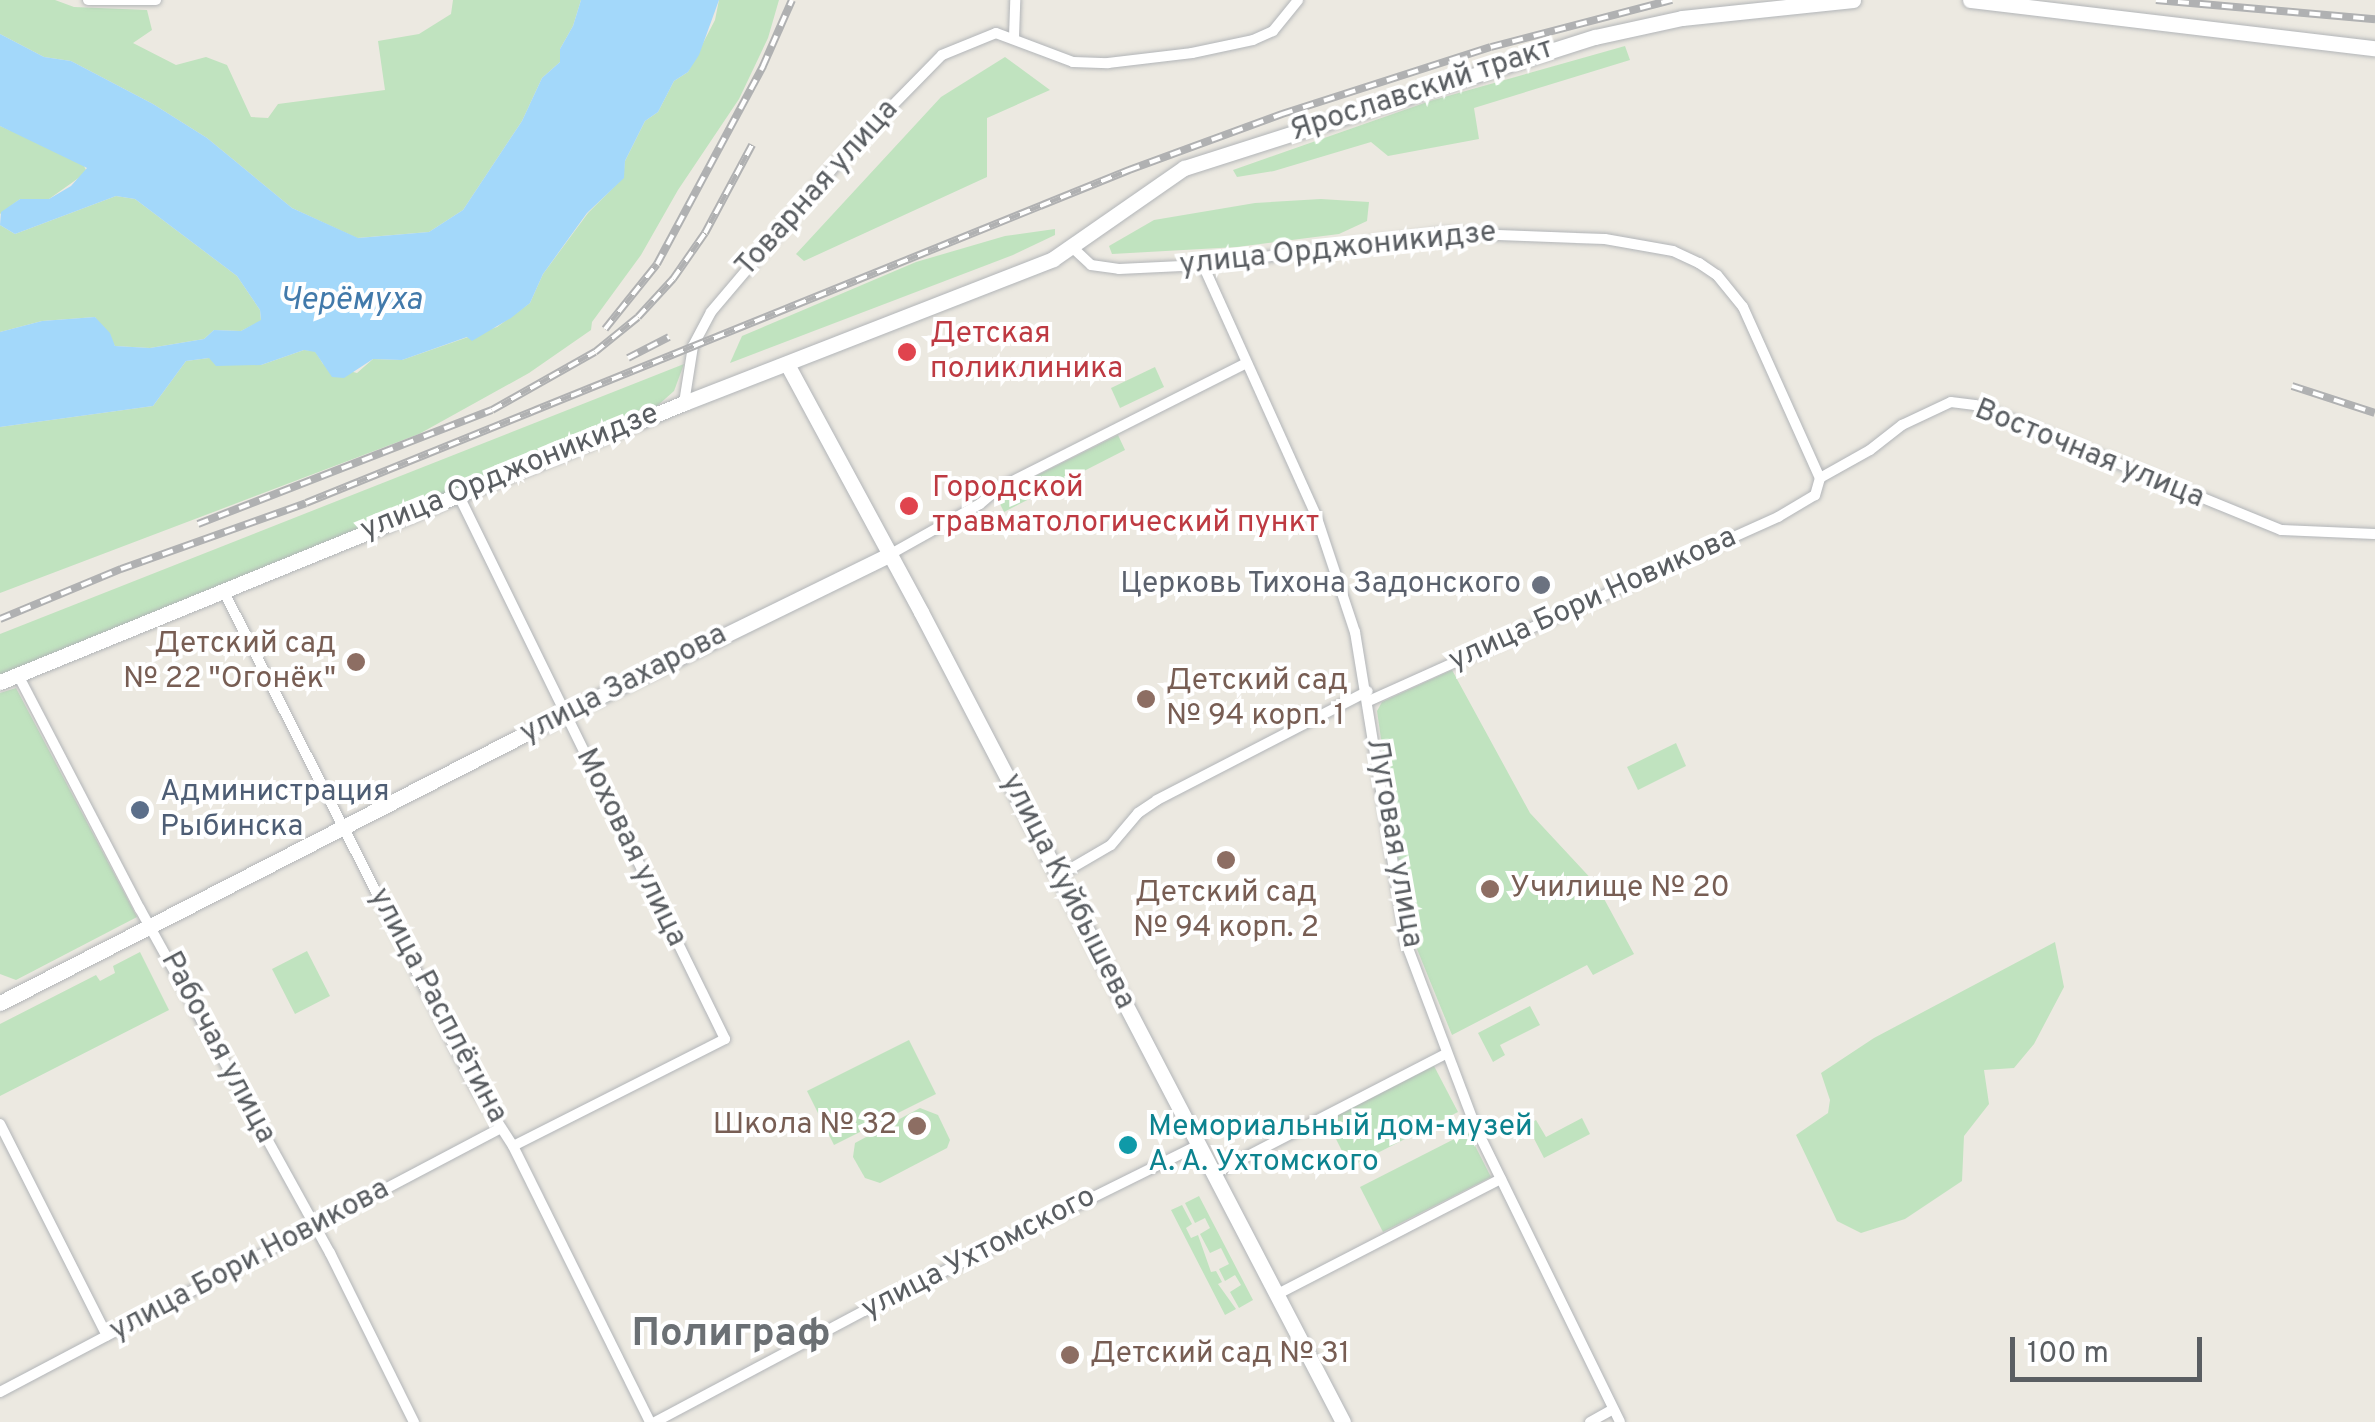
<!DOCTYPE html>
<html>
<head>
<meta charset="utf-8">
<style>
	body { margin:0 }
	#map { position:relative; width:2375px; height:1422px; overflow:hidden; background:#ece9e1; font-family:Overpass,sans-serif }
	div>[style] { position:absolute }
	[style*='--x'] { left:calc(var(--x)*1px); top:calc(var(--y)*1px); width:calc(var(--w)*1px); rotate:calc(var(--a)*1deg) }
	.green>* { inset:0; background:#c0e3bf }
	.water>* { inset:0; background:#a3d8fa }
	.roads { filter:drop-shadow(0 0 2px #b2b5b8) drop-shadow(0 0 2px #b2b5b8) }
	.street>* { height:10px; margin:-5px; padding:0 5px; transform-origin:5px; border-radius:5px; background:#fff }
	.secondary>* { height:15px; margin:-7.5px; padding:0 7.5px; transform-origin:7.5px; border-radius:7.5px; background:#fff }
	.rail>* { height:8px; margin-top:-4px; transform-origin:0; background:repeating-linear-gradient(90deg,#fff 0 11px,#b0b1b2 0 22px); box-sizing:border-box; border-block:2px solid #b0b1b2 }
	.dots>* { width:28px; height:28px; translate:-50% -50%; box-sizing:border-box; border:5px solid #fff; border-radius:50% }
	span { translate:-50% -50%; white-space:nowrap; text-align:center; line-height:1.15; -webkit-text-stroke:8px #fff; paint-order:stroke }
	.street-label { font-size:30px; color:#5a5e62 }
	.health-label { font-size:30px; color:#be3a42 }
	.left { translate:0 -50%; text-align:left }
	.worship-label { font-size:30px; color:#5b616d }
	.right { translate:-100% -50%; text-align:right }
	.education-label { font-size:30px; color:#785e54 }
	.service-label { font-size:30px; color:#4e5e75 }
	.culture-label { font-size:30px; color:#0d838f }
	.water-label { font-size:32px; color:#427aab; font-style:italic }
	.district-label { font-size:40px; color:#6b7074; font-weight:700 }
	.scale { position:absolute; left:2010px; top:1337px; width:192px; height:45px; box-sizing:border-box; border:5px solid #5a5e62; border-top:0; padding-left:12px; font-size:30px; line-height:35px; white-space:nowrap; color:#5a5e62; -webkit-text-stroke:8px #fff; paint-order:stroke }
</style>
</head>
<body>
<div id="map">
	<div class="green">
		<i style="clip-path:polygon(0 0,55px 0,74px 7px,147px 10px,152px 30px,133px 43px,176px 65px,206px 57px,227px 65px,251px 117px,268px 118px,278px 104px,385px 90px,378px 41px,419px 34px,451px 14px,453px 0,581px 0,573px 26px,560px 49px,560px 62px,542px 78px,522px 121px,463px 210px,429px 232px,357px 238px,292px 208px,207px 138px,153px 104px,71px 61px,44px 57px,0 34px)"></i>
		<i style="clip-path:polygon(719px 0,779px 0,768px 38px,739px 99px,678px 190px,641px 255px,592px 322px,591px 330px,529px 373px,419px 434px,0 593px,0 427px,153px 406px,186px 361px,209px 358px,261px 365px,304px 350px,315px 351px,323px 364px,357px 373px,373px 359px,402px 360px,497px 327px,530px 303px,543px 274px,588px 213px,623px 178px,625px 161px,645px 121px,658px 112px,674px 81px,688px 72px,715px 20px)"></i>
		<i style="clip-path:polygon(1625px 46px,1630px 60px,1474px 108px,1479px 139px,1388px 156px,1371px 142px,1274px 171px,1237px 177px,1233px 170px,1430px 101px)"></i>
		<i style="clip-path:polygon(1005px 57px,1050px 90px,987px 118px,987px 177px,804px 261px,796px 254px,941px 97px)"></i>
		<i style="clip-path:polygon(0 126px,68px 155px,83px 164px,87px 172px,49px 199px,20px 199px,0 214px)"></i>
		<i style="clip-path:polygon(116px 196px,135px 199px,237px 276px,260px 310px,261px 321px,241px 331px,214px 330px,204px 339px,150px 348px,115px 346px,95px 317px,42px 321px,0 332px,0 225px,15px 234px)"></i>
		<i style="clip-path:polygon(1321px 199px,1369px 202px,1367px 221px,1339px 234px,1237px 247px,1112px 254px,1109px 246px,1154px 220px,1255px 203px)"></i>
		<i style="clip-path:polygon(1055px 229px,1055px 235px,1013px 255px,730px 363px,742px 336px,916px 262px,1005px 236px)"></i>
		<i style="clip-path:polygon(684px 364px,674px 391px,656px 407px,0 675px,0 634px)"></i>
		<i style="clip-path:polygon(1155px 367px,1164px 387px,1120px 408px,1111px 388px)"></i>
		<i style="clip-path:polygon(1118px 435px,1125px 450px,1004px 512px,996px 496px)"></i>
		<i style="clip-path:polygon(1452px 670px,1530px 813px,1596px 884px,1634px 954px,1593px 975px,1587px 965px,1452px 1035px,1408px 927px,1377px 711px,1382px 702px)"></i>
		<i style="clip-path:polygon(16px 688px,137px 917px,16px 980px,0 974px,0 693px)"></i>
		<i style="clip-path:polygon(1676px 743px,1686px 766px,1638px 790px,1627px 767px)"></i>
		<i style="clip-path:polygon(2055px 942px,2064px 987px,2034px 1044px,2014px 1068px,1984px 1070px,1989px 1104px,1964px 1136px,1962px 1181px,1905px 1219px,1861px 1233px,1837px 1221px,1796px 1135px,1828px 1113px,1830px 1100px,1821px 1073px,1874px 1038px)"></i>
		<i style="clip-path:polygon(307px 951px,330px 996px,295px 1014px,272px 969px)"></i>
		<i style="clip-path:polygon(140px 952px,169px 1010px,0 1096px,0 1024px,96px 975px,100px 981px,115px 973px,113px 966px)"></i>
		<i style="clip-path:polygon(1530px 1006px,1540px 1025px,1500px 1045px,1505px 1055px,1493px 1062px,1478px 1033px)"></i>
		<i style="clip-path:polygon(909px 1040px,936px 1094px,834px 1145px,807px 1091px)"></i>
		<i style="clip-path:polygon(1434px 1066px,1458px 1112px,1350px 1167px,1327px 1121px)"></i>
		<i style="clip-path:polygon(920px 1108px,938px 1115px,950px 1140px,947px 1148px,880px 1183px,865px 1178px,853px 1157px,855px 1143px)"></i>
		<i style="clip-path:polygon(1582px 1118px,1590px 1134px,1544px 1158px,1527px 1125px,1536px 1120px,1546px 1137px)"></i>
		<i style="clip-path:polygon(1468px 1132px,1491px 1177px,1383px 1232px,1360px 1187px)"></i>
		<i style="clip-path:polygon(1199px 1196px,1253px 1300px,1239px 1308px,1230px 1292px,1241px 1285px,1235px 1275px,1225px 1281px,1219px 1269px,1229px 1264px,1221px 1248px,1210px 1253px,1200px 1234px,1210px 1228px,1205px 1218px,1195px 1223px,1185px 1203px)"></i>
		<i style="clip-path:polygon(1182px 1205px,1192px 1224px,1186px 1228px,1191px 1238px,1198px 1235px,1211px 1272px,1216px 1271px,1222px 1282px,1218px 1284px,1236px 1309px,1225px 1315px,1171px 1210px)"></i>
	</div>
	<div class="water">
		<i style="clip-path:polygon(581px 0,719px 0,699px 55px,688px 72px,674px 81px,658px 112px,645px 121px,625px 161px,624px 178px,587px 213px,543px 274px,530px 303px,511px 318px,472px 341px,467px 337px,402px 360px,373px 359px,344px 378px,332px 377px,315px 352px,304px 350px,261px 365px,216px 366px,209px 358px,186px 361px,153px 406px,0 427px,0 332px,42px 321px,95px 317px,110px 333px,115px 346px,150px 348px,204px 339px,214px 330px,241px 331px,261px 320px,260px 310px,237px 276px,135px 199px,116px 196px,15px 234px,0 225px,1px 212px,20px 199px,49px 199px,71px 186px,87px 168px,0 126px,0 34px,44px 57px,71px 61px,153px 104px,207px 138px,292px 208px,358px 238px,429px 232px,463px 210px,522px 121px,542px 78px,560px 62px,560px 49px,573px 26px)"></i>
	</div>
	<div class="roads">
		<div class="street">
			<i style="--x:88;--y:0;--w:68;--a:0"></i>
			<i style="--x:1014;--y:37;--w:37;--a:-88"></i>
			<i style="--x:1073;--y:248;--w:25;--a:43"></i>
			<i style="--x:1091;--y:265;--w:28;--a:8"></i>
			<i style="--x:1119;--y:269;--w:84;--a:-2.7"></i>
			<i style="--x:1203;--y:265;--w:245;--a:-7.5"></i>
			<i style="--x:1446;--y:233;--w:159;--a:2.2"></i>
			<i style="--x:1605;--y:239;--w:69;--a:10"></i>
			<i style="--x:1673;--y:251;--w:29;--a:25"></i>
			<i style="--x:1699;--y:263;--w:22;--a:34"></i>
			<i style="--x:1717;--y:275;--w:41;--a:50.9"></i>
			<i style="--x:1743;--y:307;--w:188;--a:65.8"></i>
			<i style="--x:1820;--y:478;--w:18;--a:106"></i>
			<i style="--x:1815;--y:495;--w:43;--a:149.3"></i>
			<i style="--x:1778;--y:517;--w:448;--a:155.8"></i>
			<i style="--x:1203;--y:265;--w:277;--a:65.7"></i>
			<i style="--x:1317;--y:518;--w:120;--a:71.6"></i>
			<i style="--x:1355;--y:632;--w:315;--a:80.7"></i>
			<i style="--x:1406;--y:943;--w:198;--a:69.3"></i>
			<i style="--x:1476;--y:1128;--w:327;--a:63.9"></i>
			<i style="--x:684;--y:403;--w:58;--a:-81"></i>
			<i style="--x:693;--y:346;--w:38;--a:-62"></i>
			<i style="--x:711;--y:312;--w:206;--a:-49.7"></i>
			<i style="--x:844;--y:155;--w:140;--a:-45.6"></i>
			<i style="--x:942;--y:55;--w:58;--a:-22.2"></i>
			<i style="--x:996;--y:33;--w:82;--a:20.6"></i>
			<i style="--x:1073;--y:62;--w:35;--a:2"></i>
			<i style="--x:1108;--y:63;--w:85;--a:-6.8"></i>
			<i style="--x:1192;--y:53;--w:62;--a:-12"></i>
			<i style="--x:1253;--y:40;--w:22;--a:-24"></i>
			<i style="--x:1273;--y:31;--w:40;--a:-51"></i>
			<i style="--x:1820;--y:478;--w:57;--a:-29.2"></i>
			<i style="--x:1870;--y:450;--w:41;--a:-38"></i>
			<i style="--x:1902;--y:425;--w:54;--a:-25.1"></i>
			<i style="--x:1951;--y:402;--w:24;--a:7"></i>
			<i style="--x:1975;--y:405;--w:331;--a:22.2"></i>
			<i style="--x:2281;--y:530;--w:94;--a:2.4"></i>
			<i style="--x:458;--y:494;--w:607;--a:63.9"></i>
			<i style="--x:725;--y:1039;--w:237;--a:153.2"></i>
			<i style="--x:889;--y:555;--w:104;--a:-29.3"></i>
			<i style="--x:980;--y:504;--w:23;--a:-41"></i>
			<i style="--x:997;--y:489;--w:279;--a:-26.8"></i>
			<i style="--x:223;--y:590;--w:557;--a:63.11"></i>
			<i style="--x:475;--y:1087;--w:70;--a:57.2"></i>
			<i style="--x:513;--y:1146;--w:308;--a:63.6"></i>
			<i style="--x:18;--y:675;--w:264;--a:62.5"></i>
			<i style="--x:140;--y:909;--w:393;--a:61.1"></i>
			<i style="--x:330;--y:1253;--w:189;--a:63.6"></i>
			<i style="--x:1058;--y:876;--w:61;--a:-30.3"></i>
			<i style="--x:1111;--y:845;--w:42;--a:-49.8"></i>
			<i style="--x:1138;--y:813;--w:23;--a:-34"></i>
			<i style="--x:1157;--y:800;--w:237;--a:-27.3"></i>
			<i style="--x:0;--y:1124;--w:237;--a:63.2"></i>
			<i style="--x:1213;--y:1174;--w:263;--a:-27.3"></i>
			<i style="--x:1276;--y:1295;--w:253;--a:-27.3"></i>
			<i style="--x:0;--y:1392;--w:564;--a:-27.79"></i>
			<i style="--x:655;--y:1422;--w:237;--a:-28"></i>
			<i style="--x:864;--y:1311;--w:373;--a:-26.4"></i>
			<i style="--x:1590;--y:1422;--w:26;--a:-29"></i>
		</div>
		<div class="secondary">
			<i style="--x:1970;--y:0;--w:408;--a:6.8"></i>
			<i style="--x:787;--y:364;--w:282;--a:61.6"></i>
			<i style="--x:921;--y:612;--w:913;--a:62.48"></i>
			<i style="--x:0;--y:682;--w:739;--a:-22.19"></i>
			<i style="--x:684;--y:403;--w:396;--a:-21.3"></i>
			<i style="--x:1053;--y:259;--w:160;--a:-34.8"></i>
			<i style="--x:1184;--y:168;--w:431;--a:-17.7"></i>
			<i style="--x:1595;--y:37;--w:89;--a:-12.3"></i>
			<i style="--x:1682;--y:18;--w:172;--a:-6"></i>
			<i style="--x:0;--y:1003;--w:634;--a:-27.13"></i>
			<i style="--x:564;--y:714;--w:362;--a:-26.1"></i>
		</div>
	</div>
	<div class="rail">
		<i style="--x:2156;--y:0;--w:220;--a:5"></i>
		<i style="--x:605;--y:329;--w:83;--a:-51.3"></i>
		<i style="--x:657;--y:264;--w:225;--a:-61.8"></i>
		<i style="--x:763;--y:66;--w:72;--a:-66.3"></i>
		<i style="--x:628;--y:358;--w:46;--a:-27.1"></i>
		<i style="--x:2292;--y:386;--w:87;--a:18"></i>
		<i style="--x:198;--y:524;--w:315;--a:-21.2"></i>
		<i style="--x:492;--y:410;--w:118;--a:-29.4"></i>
		<i style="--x:595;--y:352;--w:55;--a:-39.1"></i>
		<i style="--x:638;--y:317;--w:52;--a:-47.4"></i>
		<i style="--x:673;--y:279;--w:56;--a:-55.2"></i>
		<i style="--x:705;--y:233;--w:100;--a:-61.9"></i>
		<i style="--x:0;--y:619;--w:131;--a:-22.5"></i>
		<i style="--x:121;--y:569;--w:196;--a:-19.6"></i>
		<i style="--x:306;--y:503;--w:888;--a:-22.03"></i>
		<i style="--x:1129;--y:170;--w:163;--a:-20.1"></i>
		<i style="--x:1282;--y:114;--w:219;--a:-17.8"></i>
		<i style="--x:1491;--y:47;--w:187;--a:-14.6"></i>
	</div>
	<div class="dots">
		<i style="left:907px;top:352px;background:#e0444e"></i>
		<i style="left:909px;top:506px;background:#e0444e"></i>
		<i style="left:1541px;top:585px;background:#6b7280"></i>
		<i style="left:356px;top:662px;background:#8d6e63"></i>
		<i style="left:1146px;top:699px;background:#8d6e63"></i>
		<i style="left:140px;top:810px;background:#5c6f8a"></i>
		<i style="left:1226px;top:860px;background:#8d6e63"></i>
		<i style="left:1490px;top:889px;background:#8d6e63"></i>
		<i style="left:917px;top:1126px;background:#8d6e63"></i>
		<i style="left:1128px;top:1145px;background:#0f9aa8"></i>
		<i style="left:1070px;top:1355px;background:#8d6e63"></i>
	</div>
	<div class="street-label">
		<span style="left:1422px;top:91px;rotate:-18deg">Ярославский тракт</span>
		<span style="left:818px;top:189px;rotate:-48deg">Товарная улица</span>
		<span style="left:1338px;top:250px;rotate:-6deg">улица Орджоникидзе</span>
		<span style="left:2089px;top:455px;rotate:22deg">Восточная улица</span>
		<span style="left:510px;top:473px;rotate:-22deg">улица Орджоникидзе</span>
		<span style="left:1593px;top:600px;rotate:-24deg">улица Бори Новикова</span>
		<span style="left:624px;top:685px;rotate:-27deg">улица Захарова</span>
		<span style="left:1393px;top:843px;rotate:80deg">Луговая улица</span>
		<span style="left:630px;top:848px;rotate:64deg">Моховая улица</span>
		<span style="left:1067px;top:892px;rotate:63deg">улица Куйбышева</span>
		<span style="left:437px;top:1006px;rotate:62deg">улица Расплётина</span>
		<span style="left:217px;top:1048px;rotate:62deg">Рабочая улица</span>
		<span style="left:979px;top:1254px;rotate:-27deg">улица Ухтомского</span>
		<span style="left:250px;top:1261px;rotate:-28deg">улица Бори Новикова</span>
	</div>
	<div class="health-label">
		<span class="left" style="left:930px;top:352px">Детская<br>поликлиника</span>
		<span class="left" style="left:932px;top:506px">Городской<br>травматологический пункт</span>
	</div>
	<div class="worship-label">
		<span class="right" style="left:1521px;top:585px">Церковь Тихона Задонского</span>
	</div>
	<div class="education-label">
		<span class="right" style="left:336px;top:662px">Детский сад<br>№ 22 "Огонёк"</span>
		<span class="left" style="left:1166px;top:699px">Детский сад<br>№ 94 корп. 1</span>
		<span class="left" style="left:1510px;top:889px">Училище № 20</span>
		<span style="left:1226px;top:911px">Детский сад<br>№ 94 корп. 2</span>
		<span class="right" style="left:897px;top:1126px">Школа № 32</span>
		<span class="left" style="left:1090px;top:1355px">Детский сад № 31</span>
	</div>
	<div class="service-label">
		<span class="left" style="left:160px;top:810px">Администрация<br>Рыбинска</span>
	</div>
	<div class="culture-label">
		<span class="left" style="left:1148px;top:1145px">Мемориальный дом-музей<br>А. А. Ухтомского</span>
	</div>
	<div class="water-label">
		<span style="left:351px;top:301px">Черёмуха</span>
	</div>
	<div class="district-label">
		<span style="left:731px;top:1335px">Полиграф</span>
	</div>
	<div class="scale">100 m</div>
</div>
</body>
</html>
